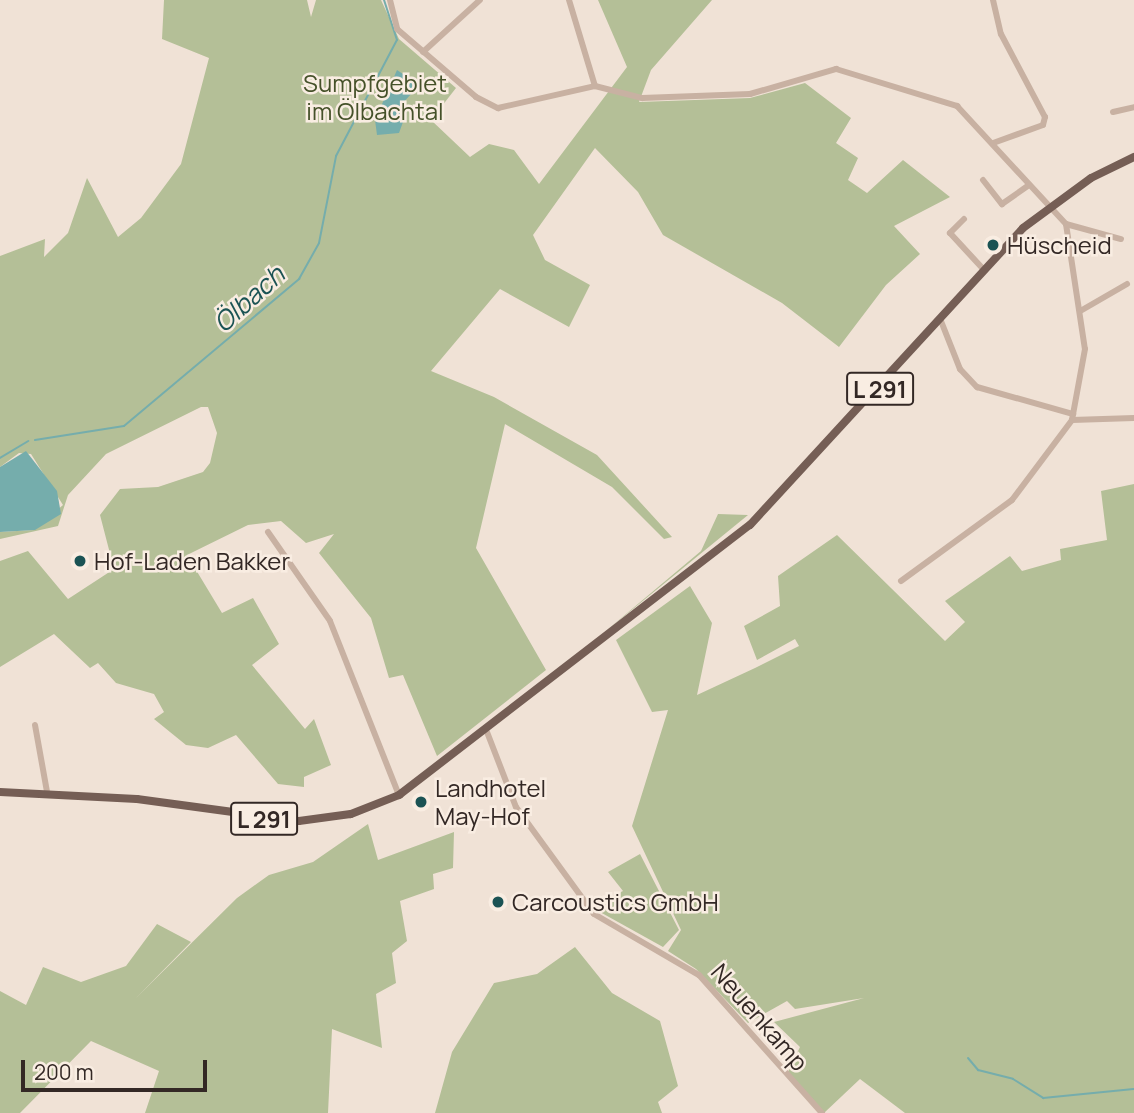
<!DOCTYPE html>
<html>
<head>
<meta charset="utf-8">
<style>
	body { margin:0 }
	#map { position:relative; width:1134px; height:1113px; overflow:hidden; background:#f0e2d6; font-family:Manrope,sans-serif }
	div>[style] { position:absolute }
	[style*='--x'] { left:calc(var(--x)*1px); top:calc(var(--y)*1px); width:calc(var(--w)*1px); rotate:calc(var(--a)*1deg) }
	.green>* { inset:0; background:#b4bf97 }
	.water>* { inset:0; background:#75adac }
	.stream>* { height:2px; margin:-1px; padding:0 1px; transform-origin:1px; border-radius:1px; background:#75adac }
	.minor>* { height:6px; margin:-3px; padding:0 3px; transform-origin:3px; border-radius:3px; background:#c8b1a2 }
	.major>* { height:8px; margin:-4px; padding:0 4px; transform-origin:4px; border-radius:4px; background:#755e55 }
	.dots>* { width:19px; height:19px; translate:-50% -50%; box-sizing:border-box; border:4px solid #f9ede2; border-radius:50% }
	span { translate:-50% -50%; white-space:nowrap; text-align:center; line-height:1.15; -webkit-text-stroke:5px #f9ede2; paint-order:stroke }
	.shield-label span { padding:2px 5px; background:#f9ede2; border:2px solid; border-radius:5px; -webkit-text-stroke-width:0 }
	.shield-label { font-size:23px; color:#332825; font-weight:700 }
	.park-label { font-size:24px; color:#455129 }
	.poi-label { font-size:24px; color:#332825 }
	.left { translate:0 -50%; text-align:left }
	.street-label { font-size:24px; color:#332825 }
	.water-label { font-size:26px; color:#1b5354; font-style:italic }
	.scale { position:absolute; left:21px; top:1060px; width:186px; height:32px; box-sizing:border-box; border:4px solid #332825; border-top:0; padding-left:9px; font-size:21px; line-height:24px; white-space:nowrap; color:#332825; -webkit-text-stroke:5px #f9ede2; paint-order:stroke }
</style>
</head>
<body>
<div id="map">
	<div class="green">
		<i style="clip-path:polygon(164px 0,307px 0,311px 17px,316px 0,381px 0,399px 39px,456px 88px,431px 120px,470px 157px,489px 144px,514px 150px,539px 184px,627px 67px,598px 0,712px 0,651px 70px,639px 102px,750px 98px,805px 83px,851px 118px,836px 143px,858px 158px,848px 180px,867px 193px,903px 160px,950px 197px,894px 226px,920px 254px,886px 285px,839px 347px,782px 303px,663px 235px,638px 192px,595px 148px,533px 235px,545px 260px,590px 285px,569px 327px,500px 289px,431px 371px,494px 397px,597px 455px,672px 537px,664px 539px,612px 487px,505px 424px,476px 548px,546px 670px,437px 756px,403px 675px,389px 678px,371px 618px,319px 553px,334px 534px,306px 543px,281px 521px,248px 525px,187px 555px,222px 613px,253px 598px,279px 644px,252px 665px,305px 729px,314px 719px,331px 765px,304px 777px,304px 787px,278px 784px,236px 735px,208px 748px,186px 745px,154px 719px,164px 712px,154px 694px,116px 683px,98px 663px,90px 668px,54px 634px,0 667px,0 561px,28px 551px,68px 599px,114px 569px,100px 515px,120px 489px,158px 487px,203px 472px,210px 463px,217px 433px,208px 407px,201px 407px,106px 454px,68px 495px,58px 526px,0 539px,0 532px,34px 530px,63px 505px,31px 454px,19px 453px,0 467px,0 256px,45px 239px,44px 257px,68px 233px,87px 178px,118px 237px,141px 218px,181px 164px,209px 58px,162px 39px)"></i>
		<i style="clip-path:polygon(1134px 484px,1134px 1113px,905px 1113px,860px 1079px,824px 1113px,788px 1072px,800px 1047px,774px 1022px,864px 998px,795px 1009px,787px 1001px,748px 1023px,696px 969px,668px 951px,681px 930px,632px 826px,668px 710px,652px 712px,616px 640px,690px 586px,712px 623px,697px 695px,755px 668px,799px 646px,795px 639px,757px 660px,744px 626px,780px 606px,778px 576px,837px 535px,945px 641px,965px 622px,945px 601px,1010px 556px,1022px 571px,1061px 560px,1060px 549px,1107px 540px,1101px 491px)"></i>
		<i style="clip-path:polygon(718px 514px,748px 515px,601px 635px,701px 551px)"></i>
		<i style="clip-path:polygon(368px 824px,378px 860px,454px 832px,453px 868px,433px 874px,434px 889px,400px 901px,407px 941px,392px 953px,396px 983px,376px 994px,382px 1048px,332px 1029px,328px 1113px,145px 1113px,159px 1071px,91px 1041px,20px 1113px,0 1113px,0 991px,26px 1005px,43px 967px,81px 982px,126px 966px,157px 924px,191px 942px,136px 998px,237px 898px,269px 875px,313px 862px)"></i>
		<i style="clip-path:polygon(640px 854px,679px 930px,663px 947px,591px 907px,623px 891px,608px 872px)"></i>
		<i style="clip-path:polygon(575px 947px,612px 993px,660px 1021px,678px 1086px,658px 1102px,662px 1113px,435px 1113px,452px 1052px,494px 983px,537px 974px)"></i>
	</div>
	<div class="water">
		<i style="clip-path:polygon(397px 70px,412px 80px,412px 93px,401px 105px,407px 111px,399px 133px,377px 135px,375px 120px)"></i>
		<i style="clip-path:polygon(26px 451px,57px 491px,61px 514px,35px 530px,0 532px,0 467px)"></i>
	</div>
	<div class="stream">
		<i style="--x:35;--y:440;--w:90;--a:-8.9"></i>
		<i style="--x:124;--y:426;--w:229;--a:-40"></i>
		<i style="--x:299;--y:279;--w:41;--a:-60.9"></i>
		<i style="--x:319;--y:243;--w:89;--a:-78.9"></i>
		<i style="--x:336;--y:156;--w:131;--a:-62.3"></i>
		<i style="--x:397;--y:40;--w:42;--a:-108"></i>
		<i style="--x:0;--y:458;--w:33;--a:-31"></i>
		<i style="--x:968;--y:1058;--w:16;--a:50"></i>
		<i style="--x:978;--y:1070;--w:36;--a:14"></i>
		<i style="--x:1013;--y:1079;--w:36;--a:32"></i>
		<i style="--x:1043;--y:1098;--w:91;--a:-5.6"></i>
	</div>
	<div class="minor">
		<i style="--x:390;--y:0;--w:30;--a:76"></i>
		<i style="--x:397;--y:29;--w:104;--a:40.7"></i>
		<i style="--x:476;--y:97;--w:25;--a:27"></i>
		<i style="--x:498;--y:108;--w:99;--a:-12.8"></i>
		<i style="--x:595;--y:86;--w:49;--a:14.3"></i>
		<i style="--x:642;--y:98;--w:108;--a:-2.1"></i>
		<i style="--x:750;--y:94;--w:90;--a:-16.2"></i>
		<i style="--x:836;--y:69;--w:127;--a:17"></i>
		<i style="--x:957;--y:106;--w:161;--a:47.3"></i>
		<i style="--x:1066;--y:224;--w:126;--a:81.4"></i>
		<i style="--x:1085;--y:349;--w:72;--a:100.4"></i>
		<i style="--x:569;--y:0;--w:90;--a:73.2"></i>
		<i style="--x:993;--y:0;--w:35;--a:77"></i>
		<i style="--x:1001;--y:34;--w:94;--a:62.1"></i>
		<i style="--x:1045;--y:117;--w:8;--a:104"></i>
		<i style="--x:1043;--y:125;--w:53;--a:160.2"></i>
		<i style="--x:423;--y:52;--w:77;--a:-42.4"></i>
		<i style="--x:1113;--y:112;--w:22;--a:-13"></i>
		<i style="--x:983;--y:180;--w:31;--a:52"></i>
		<i style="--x:1002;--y:204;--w:33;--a:-35"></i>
		<i style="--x:964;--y:219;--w:20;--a:135"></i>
		<i style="--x:950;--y:233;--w:50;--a:47.4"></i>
		<i style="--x:1066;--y:224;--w:57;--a:15.3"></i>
		<i style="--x:1082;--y:310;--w:52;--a:-30"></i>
		<i style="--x:941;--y:321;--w:52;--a:68.4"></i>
		<i style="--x:960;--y:369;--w:25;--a:47"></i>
		<i style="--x:977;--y:387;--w:100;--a:15.7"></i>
		<i style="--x:268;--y:532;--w:108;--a:55.1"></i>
		<i style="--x:330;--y:621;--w:187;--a:68.4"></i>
		<i style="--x:901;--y:581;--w:137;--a:-36.1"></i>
		<i style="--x:1012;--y:500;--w:100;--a:-53.1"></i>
		<i style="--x:1072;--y:420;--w:62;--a:-1.8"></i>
		<i style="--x:35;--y:725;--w:68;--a:79.8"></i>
		<i style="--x:487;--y:732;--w:80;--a:68.9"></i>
		<i style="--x:516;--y:807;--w:132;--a:53.9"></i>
		<i style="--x:594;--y:914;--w:121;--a:30.2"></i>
		<i style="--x:699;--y:975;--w:185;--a:48.3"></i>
	</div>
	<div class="major">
		<i style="--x:0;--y:792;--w:137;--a:2.9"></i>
		<i style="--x:137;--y:799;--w:163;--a:7.7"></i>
		<i style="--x:299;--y:821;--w:52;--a:-7.7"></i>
		<i style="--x:351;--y:814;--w:52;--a:-21.6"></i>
		<i style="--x:399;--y:795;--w:443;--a:-37.6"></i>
		<i style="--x:750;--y:525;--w:403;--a:-47.4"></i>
		<i style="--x:1023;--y:228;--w:84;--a:-36.3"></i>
		<i style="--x:1091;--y:178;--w:48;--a:-26"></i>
	</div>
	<div class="dots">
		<i style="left:993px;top:245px;background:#1b5354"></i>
		<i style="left:80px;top:561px;background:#1b5354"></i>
		<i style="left:421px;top:802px;background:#1b5354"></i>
		<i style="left:498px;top:902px;background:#1b5354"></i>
	</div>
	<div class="shield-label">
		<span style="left:880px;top:389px">L 291</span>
		<span style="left:264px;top:819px">L 291</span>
	</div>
	<div class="park-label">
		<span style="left:375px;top:97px">Sumpfgebiet<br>im Ölbachtal</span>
	</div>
	<div class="poi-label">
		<span class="left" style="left:1007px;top:245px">Hüscheid</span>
		<span class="left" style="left:94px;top:561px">Hof-Laden Bakker</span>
		<span class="left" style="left:435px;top:802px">Landhotel<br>May-Hof</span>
		<span class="left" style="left:512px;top:902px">Carcoustics GmbH</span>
	</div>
	<div class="street-label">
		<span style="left:760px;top:1017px;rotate:49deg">Neuenkamp</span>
	</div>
	<div class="water-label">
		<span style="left:249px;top:299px;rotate:-42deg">Ölbach</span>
	</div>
	<div class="scale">200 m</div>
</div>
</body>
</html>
